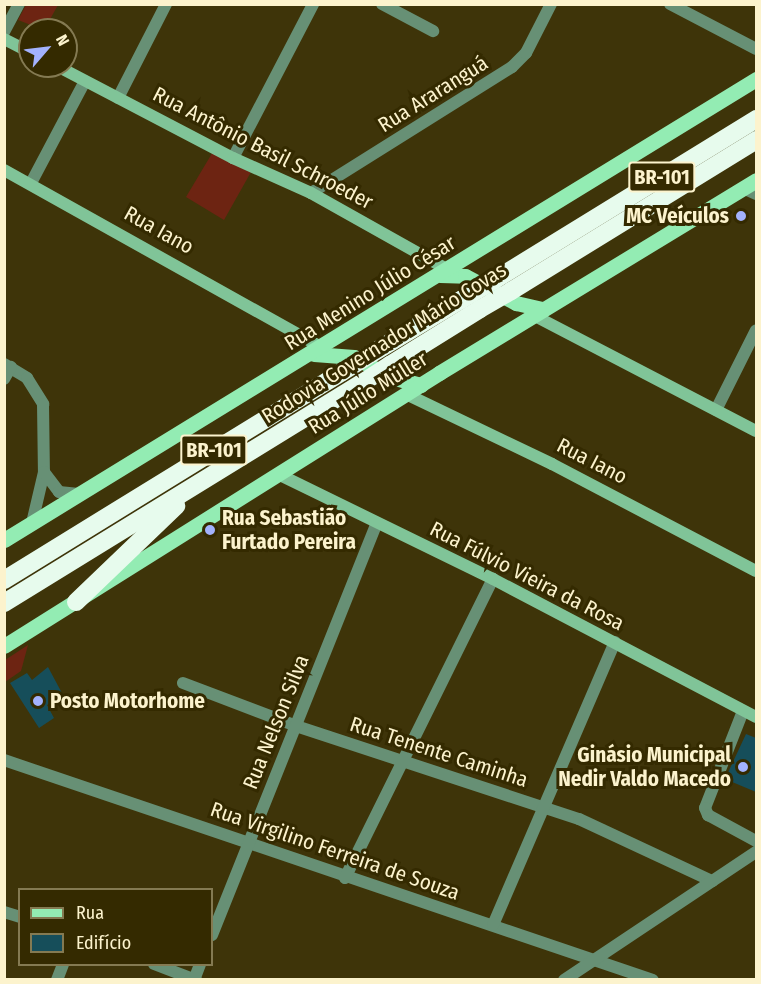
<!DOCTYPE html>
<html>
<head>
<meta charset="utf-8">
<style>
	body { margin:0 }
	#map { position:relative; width:761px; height:984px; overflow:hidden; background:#3e3409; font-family:"Fira Sans Condensed",sans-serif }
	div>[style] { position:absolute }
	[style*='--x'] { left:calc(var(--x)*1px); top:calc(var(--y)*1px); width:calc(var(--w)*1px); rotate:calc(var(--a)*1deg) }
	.green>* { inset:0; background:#6d2412 }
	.building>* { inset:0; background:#164e5a }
	.street>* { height:12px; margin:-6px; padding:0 6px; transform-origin:6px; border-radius:6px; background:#679075 }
	.secondary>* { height:12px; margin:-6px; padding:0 6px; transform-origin:6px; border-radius:6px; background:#80c498 }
	.primary>* { height:15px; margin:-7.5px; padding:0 7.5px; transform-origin:7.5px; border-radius:7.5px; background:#93ecb3 }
	.highway>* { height:18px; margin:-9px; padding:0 9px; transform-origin:9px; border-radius:9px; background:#e7fbed }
	.highway-bridge>* { height:18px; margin:-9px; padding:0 9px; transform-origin:9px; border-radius:9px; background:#e7fbed }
	.dots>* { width:16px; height:16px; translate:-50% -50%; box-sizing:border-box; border:3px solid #342a00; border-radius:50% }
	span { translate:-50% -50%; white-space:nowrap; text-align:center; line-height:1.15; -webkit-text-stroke:6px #342a00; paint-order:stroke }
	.shield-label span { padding:2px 4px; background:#342a00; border:2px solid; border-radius:4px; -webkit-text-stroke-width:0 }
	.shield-label { font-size:20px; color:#fcf3cd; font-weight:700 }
	.street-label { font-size:21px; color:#fcf3cd }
	.poi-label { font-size:21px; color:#fcf3cd; font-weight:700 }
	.right { translate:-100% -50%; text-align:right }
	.left { translate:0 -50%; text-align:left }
	.frame { position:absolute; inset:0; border:6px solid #fcf3cd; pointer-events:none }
	.legend { position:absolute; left:18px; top:888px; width:195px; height:78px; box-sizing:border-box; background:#342a00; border:2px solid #847a52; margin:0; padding:8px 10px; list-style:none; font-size:18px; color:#fcf3cd }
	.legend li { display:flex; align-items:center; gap:12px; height:30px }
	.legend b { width:30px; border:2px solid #847a52 }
	.north { position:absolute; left:18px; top:18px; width:60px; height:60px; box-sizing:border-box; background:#342a00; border:2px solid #847a52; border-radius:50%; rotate:62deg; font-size:16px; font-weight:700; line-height:24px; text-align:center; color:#fcf3cd }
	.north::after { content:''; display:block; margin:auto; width:21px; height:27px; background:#a3b2fd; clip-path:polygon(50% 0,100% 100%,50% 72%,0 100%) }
</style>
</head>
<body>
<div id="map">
	<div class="green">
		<i style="clip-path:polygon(26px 5px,26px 4px,58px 5px,44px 30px,18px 20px)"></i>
		<i style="clip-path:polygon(214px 150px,251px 172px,224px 220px,186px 197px)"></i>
		<i style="clip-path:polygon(28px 645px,21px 671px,5px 682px,5px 660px)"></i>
	</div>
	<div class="building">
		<i style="clip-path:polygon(48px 667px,63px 695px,47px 705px,54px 718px,39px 728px,10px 683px,27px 673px,32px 680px)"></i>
		<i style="clip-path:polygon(746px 734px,756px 738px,756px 792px,725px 779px)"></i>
	</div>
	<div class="street">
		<i style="--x:382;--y:4;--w:58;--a:27.9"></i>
		<i style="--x:670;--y:4;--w:97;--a:27.6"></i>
		<i style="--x:4;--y:32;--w:32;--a:-62"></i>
		<i style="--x:118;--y:98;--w:106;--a:-62.9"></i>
		<i style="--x:233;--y:158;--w:174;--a:-62.5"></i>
		<i style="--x:31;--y:183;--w:115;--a:-62.1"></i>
		<i style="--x:743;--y:188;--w:14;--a:25"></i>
		<i style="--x:311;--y:193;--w:237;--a:-32.1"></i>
		<i style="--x:512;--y:67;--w:20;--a:-45"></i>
		<i style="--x:526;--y:53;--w:55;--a:-63"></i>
		<i style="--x:4;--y:364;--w:27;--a:31"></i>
		<i style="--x:27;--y:378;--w:31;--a:58"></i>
		<i style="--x:43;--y:404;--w:68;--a:89.2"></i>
		<i style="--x:44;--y:472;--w:52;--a:103.2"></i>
		<i style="--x:4;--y:379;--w:14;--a:-60"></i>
		<i style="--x:716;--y:410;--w:89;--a:-63.4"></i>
		<i style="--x:44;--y:472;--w:25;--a:53"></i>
		<i style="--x:59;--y:492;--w:20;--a:6"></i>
		<i style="--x:183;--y:683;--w:121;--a:20.8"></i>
		<i style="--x:296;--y:726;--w:298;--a:18.2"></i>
		<i style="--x:579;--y:819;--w:147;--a:25"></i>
		<i style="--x:743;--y:711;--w:104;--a:111.4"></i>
		<i style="--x:705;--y:808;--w:8;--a:67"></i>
		<i style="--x:708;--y:815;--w:55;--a:28.4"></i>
		<i style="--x:4;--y:760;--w:685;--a:18.73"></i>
		<i style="--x:345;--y:878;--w:334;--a:-63.7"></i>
		<i style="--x:4;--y:912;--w:17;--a:17"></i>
		<i style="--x:493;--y:925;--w:308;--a:-66.7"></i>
		<i style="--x:212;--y:935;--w:444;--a:-68.2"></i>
		<i style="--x:154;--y:964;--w:45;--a:20.9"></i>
		<i style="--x:57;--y:980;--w:17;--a:-69"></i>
		<i style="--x:194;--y:980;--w:17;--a:-69"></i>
		<i style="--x:564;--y:980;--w:231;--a:-33.7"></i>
	</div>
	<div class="secondary">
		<i style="--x:4;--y:39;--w:29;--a:27"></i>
		<i style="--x:57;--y:66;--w:199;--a:27.6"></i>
		<i style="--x:233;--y:158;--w:85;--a:24.2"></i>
		<i style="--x:311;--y:193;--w:157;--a:29.3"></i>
		<i style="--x:4;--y:170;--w:364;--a:29.2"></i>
		<i style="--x:533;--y:315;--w:251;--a:27.5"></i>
		<i style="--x:406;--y:394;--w:162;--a:25.6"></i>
		<i style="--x:552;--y:464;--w:230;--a:27.7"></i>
		<i style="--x:278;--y:474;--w:239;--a:26"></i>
		<i style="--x:493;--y:579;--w:297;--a:27.7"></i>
	</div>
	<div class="primary">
		<i style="--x:440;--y:275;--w:25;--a:2"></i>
		<i style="--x:465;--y:276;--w:58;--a:27.9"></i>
		<i style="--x:516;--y:303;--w:28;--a:13"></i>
		<i style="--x:314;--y:354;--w:40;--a:4.3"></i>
		<i style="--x:354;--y:357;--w:42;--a:28.4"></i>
		<i style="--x:391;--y:377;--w:31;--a:15"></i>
		<i style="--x:4;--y:540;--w:882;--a:-31.51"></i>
		<i style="--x:4;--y:646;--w:514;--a:-32.11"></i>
		<i style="--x:439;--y:373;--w:371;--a:-31.3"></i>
	</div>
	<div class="highway">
		<i style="--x:493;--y:281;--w:309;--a:-31.6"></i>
		<i style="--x:511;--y:291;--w:288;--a:-31.6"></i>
		<i style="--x:373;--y:353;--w:103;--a:-31.1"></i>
		<i style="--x:390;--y:365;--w:106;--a:-31.9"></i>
		<i style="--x:4;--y:580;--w:397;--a:-31.6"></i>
		<i style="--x:76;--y:602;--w:139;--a:-43.8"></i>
		<i style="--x:4;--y:603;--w:420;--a:-31.6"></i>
	</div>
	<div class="highway-bridge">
		<i style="--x:461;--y:300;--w:37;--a:-31"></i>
		<i style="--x:480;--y:309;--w:36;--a:-30"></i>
		<i style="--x:342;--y:372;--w:36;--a:-32"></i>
		<i style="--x:362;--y:383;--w:33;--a:-33"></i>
	</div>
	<div class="dots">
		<i style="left:741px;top:216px;background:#a3b2fd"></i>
		<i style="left:210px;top:530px;background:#a3b2fd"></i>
		<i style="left:38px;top:701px;background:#a3b2fd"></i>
		<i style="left:743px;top:767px;background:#a3b2fd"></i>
	</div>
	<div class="shield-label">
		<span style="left:662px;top:177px">BR-101</span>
		<span style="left:214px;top:450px">BR-101</span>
	</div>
	<div class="street-label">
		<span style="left:433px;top:94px;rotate:-32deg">Rua Araranguá</span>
		<span style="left:263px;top:148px;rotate:27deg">Rua Antônio Basil Schroeder</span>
		<span style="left:159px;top:230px;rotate:29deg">Rua Iano</span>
		<span style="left:370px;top:293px;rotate:-32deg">Rua Menino Júlio César</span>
		<span style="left:384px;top:343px;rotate:-32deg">Rodovia Governador Mário Covas</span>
		<span style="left:368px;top:393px;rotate:-32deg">Rua Júlio Müller</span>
		<span style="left:592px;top:461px;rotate:27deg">Rua Iano</span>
		<span style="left:527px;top:576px;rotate:27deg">Rua Fúlvio Vieira da Rosa</span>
		<span style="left:276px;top:722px;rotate:-68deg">Rua Nelson Silva</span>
		<span style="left:439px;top:752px;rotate:18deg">Rua Tenente Caminha</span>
		<span style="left:335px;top:851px;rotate:19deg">Rua Virgilino Ferreira de Souza</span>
	</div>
	<div class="poi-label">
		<span class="right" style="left:729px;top:216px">MC Veículos</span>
		<span class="left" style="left:222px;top:530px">Rua Sebastião<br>Furtado Pereira</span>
		<span class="left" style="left:50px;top:701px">Posto Motorhome</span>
		<span class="right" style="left:731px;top:767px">Ginásio Municipal<br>Nedir Valdo Macedo</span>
	</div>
	<div class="frame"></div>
	<ul class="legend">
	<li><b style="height:8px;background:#93ecb3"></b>Rua</li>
	<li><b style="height:16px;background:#164e5a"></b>Edifício</li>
	</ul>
	<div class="north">N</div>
</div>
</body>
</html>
